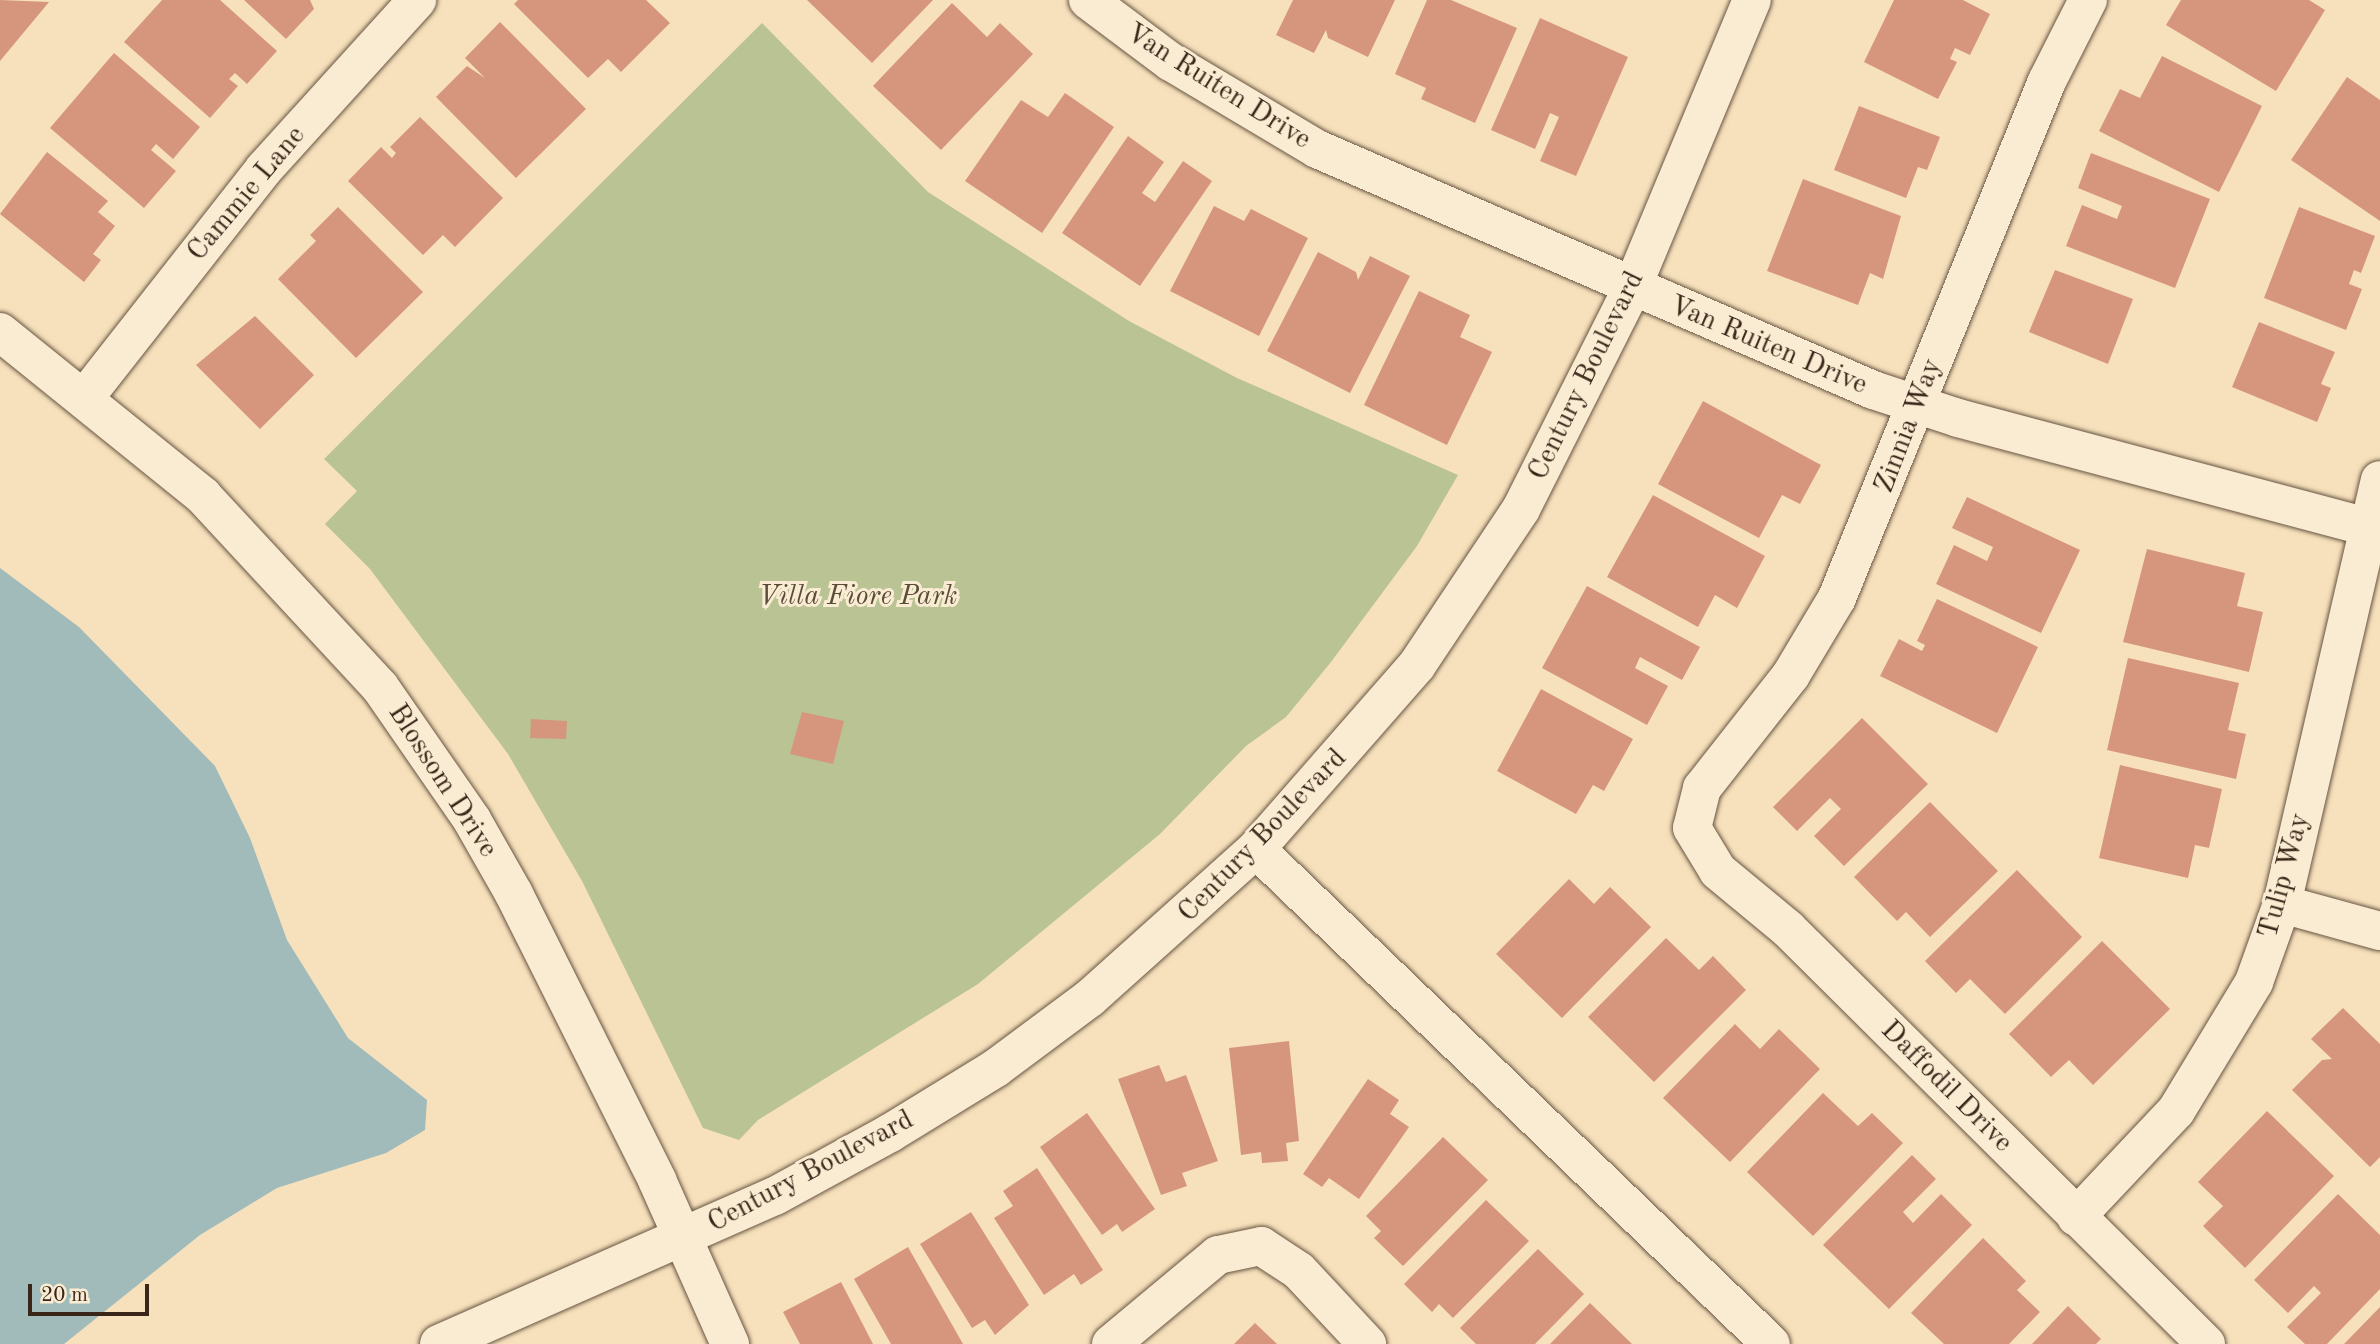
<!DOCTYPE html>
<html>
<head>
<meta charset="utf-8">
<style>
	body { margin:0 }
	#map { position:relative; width:2380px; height:1344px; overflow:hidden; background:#f7e1bc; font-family:"Old Standard TT",serif }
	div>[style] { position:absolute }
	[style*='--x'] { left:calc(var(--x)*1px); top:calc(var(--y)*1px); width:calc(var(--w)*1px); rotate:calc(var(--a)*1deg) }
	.green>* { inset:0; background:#b9c393 }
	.water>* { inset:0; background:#a0bbba }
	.building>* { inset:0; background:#d6967d }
	.roads { filter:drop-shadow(0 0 2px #685542) drop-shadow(0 0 2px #685542) }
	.minor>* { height:38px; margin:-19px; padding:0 19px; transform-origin:19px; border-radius:19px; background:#faecd3 }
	span { translate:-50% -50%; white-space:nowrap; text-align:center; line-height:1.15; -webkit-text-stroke:6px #faecd3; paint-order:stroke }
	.street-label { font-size:28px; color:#392619 }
	.park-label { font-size:28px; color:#594d38; font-style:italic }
	.scale { position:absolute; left:28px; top:1284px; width:121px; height:32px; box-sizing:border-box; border:4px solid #392619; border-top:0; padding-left:9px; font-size:21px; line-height:24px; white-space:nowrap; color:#392619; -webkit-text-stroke:5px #faecd3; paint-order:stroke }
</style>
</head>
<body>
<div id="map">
	<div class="green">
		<i style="clip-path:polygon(762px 23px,928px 192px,1129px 321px,1237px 378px,1458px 475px,1417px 546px,1331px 662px,1286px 717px,1246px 746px,1160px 834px,978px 984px,758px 1120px,739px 1140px,703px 1128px,582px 881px,508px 754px,370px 569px,325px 524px,357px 491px,324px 459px)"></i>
	</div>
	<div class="water">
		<i style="clip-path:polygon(0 568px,79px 627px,215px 766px,250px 838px,287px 940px,348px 1038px,427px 1100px,425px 1130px,386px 1153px,277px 1188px,200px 1235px,64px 1344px,0 1344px)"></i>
	</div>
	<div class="building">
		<i style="clip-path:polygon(0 0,49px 2px,0 61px)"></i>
		<i style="clip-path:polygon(162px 0,220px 0,277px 51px,247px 84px,235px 73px,229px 79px,238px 86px,210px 118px,124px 42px)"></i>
		<i style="clip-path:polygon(244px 0,310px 0,314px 9px,286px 39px)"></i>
		<i style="clip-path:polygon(518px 0,646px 0,670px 23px,621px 72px,608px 59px,588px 78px,514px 4px)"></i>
		<i style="clip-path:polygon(807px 0,933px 0,872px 63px)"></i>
		<i style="clip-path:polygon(1293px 0,1395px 0,1368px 57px,1328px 38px,1326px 30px,1314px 53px,1276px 35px)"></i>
		<i style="clip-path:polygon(1427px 0,1451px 0,1517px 28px,1475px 123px,1421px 99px,1426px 88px,1395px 74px)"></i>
		<i style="clip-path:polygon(1894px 0,1963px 0,1990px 14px,1970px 55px,1955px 48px,1950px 59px,1957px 62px,1938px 99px,1864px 62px)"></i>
		<i style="clip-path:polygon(2181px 0,2309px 0,2325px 10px,2276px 91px,2166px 25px)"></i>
		<i style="clip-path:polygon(952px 3px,987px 37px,1000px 23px,1033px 54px,941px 150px,873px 86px)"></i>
		<i style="clip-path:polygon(1540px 18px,1628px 57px,1576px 176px,1540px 161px,1559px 117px,1550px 113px,1535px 149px,1491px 130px)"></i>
		<i style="clip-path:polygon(500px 22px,586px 109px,516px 178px,436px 97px,467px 66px,485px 78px,465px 58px)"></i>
		<i style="clip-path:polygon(114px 53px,200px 127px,173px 159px,156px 144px,151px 150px,176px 171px,144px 208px,50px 128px)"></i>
		<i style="clip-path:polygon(2162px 56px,2262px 106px,2219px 192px,2099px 131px,2120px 89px,2140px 98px)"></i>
		<i style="clip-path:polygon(2347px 77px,2380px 100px,2380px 221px,2291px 160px)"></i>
		<i style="clip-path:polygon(1065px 93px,1114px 127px,1042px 233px,965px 181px,1021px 100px,1048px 117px)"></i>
		<i style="clip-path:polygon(1859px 106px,1940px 137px,1927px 170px,1918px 167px,1906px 198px,1834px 170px)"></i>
		<i style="clip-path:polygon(420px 117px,503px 198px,455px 247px,443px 235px,423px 255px,348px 181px,381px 147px,392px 158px,396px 153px,390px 147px)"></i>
		<i style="clip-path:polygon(1128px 136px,1164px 162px,1142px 193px,1155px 202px,1183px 161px,1212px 181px,1140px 286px,1062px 233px)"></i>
		<i style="clip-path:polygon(47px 152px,108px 201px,98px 212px,115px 226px,93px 254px,101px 260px,84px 282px,0 214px)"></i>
		<i style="clip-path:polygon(2091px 153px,2210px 199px,2175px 288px,2066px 246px,2082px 205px,2117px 219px,2122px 206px,2078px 188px)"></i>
		<i style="clip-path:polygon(1803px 179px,1901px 216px,1883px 279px,1870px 273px,1858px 305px,1767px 271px)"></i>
		<i style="clip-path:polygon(1214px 206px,1244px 221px,1251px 209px,1308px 238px,1259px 336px,1170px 291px)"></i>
		<i style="clip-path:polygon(338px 207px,423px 292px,356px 358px,278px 279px,316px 241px,310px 235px)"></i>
		<i style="clip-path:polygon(2299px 207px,2375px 236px,2361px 273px,2354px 270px,2349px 284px,2362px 289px,2346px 330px,2264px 298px)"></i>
		<i style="clip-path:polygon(1318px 252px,1356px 272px,1358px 280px,1370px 256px,1410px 276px,1350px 393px,1267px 351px)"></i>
		<i style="clip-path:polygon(2055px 270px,2133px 299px,2108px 364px,2029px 332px)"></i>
		<i style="clip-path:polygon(1419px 291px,1470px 315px,1460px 337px,1492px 352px,1447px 445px,1364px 405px)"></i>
		<i style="clip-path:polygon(255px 316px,314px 375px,260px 429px,196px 365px)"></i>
		<i style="clip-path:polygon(2259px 322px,2335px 352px,2321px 384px,2331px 388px,2317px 422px,2232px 387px)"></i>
		<i style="clip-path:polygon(1703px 401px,1821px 465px,1800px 504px,1782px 495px,1759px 538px,1658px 484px)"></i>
		<i style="clip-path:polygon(1653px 495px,1765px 556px,1737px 608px,1715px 595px,1698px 627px,1607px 577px)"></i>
		<i style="clip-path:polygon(1967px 497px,2080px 550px,2041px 633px,1936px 584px,1954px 545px,1987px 561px,1993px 547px,1952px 528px)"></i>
		<i style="clip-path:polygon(2147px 549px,2245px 573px,2237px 606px,2263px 612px,2249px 672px,2123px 642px)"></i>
		<i style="clip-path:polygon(1587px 586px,1700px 647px,1682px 680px,1640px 657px,1635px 668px,1668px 686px,1647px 725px,1542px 668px)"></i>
		<i style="clip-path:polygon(1937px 599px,2038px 647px,1997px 733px,1880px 676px,1899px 639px,1922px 651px,1925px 645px,1917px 641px)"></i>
		<i style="clip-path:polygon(2128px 658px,2239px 683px,2228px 730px,2246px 734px,2236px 779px,2107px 750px)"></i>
		<i style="clip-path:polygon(1541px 689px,1633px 739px,1604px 791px,1593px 785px,1576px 814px,1497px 771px)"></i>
		<i style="clip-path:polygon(802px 712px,844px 721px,833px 764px,790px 754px)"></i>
		<i style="clip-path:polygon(1862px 718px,1928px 784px,1844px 866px,1814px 836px,1841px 809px,1830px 798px,1797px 831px,1773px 807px)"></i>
		<i style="clip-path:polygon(531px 719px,567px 721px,566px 739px,530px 738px)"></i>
		<i style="clip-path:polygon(2120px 765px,2222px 789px,2209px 848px,2195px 845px,2188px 878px,2099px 858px)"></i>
		<i style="clip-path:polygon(1930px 802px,1998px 871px,1930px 937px,1906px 912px,1897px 921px,1854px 877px)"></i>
		<i style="clip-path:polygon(2017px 870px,2082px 937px,2005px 1014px,1970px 979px,1956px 993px,1925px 961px)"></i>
		<i style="clip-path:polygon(1569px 879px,1594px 904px,1610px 887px,1651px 927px,1562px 1018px,1496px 954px)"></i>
		<i style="clip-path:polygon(1666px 938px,1699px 970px,1713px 956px,1746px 990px,1654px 1082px,1588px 1017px)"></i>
		<i style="clip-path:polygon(2102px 941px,2170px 1009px,2093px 1085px,2069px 1060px,2051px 1077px,2009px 1034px)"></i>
		<i style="clip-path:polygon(2343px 1008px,2380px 1044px,2380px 1157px,2370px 1167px,2292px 1090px,2322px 1060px,2332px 1059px,2311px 1039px)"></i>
		<i style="clip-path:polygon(1735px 1024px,1760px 1049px,1779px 1029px,1820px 1069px,1730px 1162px,1663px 1098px)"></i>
		<i style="clip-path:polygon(1289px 1041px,1299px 1141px,1286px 1143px,1288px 1161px,1262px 1163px,1261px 1152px,1241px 1155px,1229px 1048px)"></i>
		<i style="clip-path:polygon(1159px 1065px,1166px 1082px,1186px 1075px,1218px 1161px,1182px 1173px,1187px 1186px,1161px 1195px,1118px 1079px)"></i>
		<i style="clip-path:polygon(1368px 1079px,1399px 1100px,1390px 1114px,1409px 1127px,1359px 1199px,1329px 1178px,1322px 1187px,1303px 1174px)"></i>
		<i style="clip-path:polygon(1823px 1093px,1858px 1126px,1872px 1113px,1903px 1143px,1813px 1236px,1747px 1172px)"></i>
		<i style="clip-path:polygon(2267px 1111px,2334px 1176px,2245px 1268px,2203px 1226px,2223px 1206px,2198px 1182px)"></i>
		<i style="clip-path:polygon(1087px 1113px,1155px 1209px,1122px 1232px,1117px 1224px,1102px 1235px,1040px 1147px)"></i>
		<i style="clip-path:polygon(1443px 1137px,1488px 1180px,1403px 1266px,1374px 1238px,1381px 1231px,1366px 1216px)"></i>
		<i style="clip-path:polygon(1912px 1155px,1936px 1179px,1903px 1212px,1913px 1223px,1941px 1194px,1972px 1225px,1889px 1309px,1823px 1245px)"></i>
		<i style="clip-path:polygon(1037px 1168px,1103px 1270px,1081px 1285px,1074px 1274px,1044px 1295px,994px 1218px,1013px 1206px,1003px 1191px)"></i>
		<i style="clip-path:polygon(2338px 1194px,2380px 1235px,2380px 1289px,2327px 1344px,2305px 1344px,2287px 1327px,2321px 1293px,2314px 1286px,2288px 1313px,2254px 1280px)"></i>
		<i style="clip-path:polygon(1486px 1200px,1529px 1241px,1453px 1318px,1439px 1304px,1432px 1312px,1404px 1284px)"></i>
		<i style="clip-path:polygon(971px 1212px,1029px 1305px,995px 1335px,985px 1320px,972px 1328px,920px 1244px)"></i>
		<i style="clip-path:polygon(1983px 1238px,2026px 1281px,2017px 1290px,2040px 1312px,2009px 1344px,1944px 1344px,1911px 1313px)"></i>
		<i style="clip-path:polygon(908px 1247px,963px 1344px,891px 1344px,854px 1279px)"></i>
		<i style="clip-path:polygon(1538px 1249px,1584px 1294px,1535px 1344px,1476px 1344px,1460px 1328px)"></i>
		<i style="clip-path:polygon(841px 1282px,873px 1344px,800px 1344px,783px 1312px)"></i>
		<i style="clip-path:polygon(1590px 1303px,1632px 1344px,1550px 1344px)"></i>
		<i style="clip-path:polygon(2068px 1306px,2101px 1339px,2096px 1344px,2032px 1344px)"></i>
		<i style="clip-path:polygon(2380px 1307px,2380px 1344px,2344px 1344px)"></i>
		<i style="clip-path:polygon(1255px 1323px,1277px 1344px,1234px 1344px)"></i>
	</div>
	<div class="roads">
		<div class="minor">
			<i style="--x:1088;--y:0;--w:104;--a:36.8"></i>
			<i style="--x:1171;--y:62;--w:170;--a:30.8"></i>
			<i style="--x:1317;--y:149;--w:606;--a:23.43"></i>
			<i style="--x:1873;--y:390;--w:89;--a:18.2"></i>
			<i style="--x:1958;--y:418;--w:437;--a:14.9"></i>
			<i style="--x:2088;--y:0;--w:91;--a:116.8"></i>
			<i style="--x:2047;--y:81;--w:558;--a:112.11"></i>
			<i style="--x:1837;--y:598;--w:90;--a:120.9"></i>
			<i style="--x:1791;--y:675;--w:144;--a:128.2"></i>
			<i style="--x:1702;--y:788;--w:41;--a:104"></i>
			<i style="--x:1692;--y:828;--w:50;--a:58.8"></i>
			<i style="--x:1718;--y:871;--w:91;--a:39.6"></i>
			<i style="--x:1788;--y:929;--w:589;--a:44.79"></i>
			<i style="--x:0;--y:332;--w:261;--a:38.9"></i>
			<i style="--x:203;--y:496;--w:260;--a:47.2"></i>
			<i style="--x:380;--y:687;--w:162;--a:55.3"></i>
			<i style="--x:472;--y:820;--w:85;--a:60.4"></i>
			<i style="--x:514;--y:894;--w:320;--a:63.4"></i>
			<i style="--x:657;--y:1180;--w:180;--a:66"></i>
			<i style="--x:86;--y:396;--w:288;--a:-51.9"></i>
			<i style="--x:264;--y:169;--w:228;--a:-47.8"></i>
			<i style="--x:1256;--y:849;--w:714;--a:43.87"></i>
			<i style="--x:2282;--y:904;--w:102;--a:15.4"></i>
			<i style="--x:2076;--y:1217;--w:146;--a:-46.7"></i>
			<i style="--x:2176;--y:1111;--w:151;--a:-58.8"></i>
			<i style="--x:2254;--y:982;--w:83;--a:-70.3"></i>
			<i style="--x:2282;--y:904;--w:435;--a:-77"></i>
			<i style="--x:439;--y:1344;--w:367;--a:-23.8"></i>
			<i style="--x:775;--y:1196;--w:131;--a:-28.7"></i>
			<i style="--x:890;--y:1133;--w:124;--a:-31.5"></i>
			<i style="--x:996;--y:1068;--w:117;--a:-36.7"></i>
			<i style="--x:1090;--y:998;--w:223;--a:-41.9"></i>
			<i style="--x:1256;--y:849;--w:244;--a:-48.8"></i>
			<i style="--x:1417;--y:665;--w:187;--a:-56.3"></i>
			<i style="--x:1521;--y:509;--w:247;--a:-63.3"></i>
			<i style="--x:1632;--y:288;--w:312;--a:-67.4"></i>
			<i style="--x:1111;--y:1344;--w:139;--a:-39.8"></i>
			<i style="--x:1218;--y:1255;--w:44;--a:-11.8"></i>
			<i style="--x:1261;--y:1246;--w:45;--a:33.3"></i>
			<i style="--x:1299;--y:1271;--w:100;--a:47"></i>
		</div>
	</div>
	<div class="street-label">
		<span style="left:1218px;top:87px;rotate:32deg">Van Ruiten Drive</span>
		<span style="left:247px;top:194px;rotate:-50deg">Cammie Lane</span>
		<span style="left:1768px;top:346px;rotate:23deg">Van Ruiten Drive</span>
		<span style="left:1587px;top:376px;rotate:-64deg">Century Boulevard</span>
		<span style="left:1909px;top:426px;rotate:-69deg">Zinnia Way</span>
		<span style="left:442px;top:781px;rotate:57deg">Blossom Drive</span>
		<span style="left:1263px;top:836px;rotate:-46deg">Century Boulevard</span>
		<span style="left:2285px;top:876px;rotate:-75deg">Tulip Way</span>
		<span style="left:1946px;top:1087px;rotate:45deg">Daffodil Drive</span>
		<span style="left:811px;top:1172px;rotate:-28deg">Century Boulevard</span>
	</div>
	<div class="park-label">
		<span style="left:858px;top:597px">Villa Fiore Park</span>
	</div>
	<div class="scale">20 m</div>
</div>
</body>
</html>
